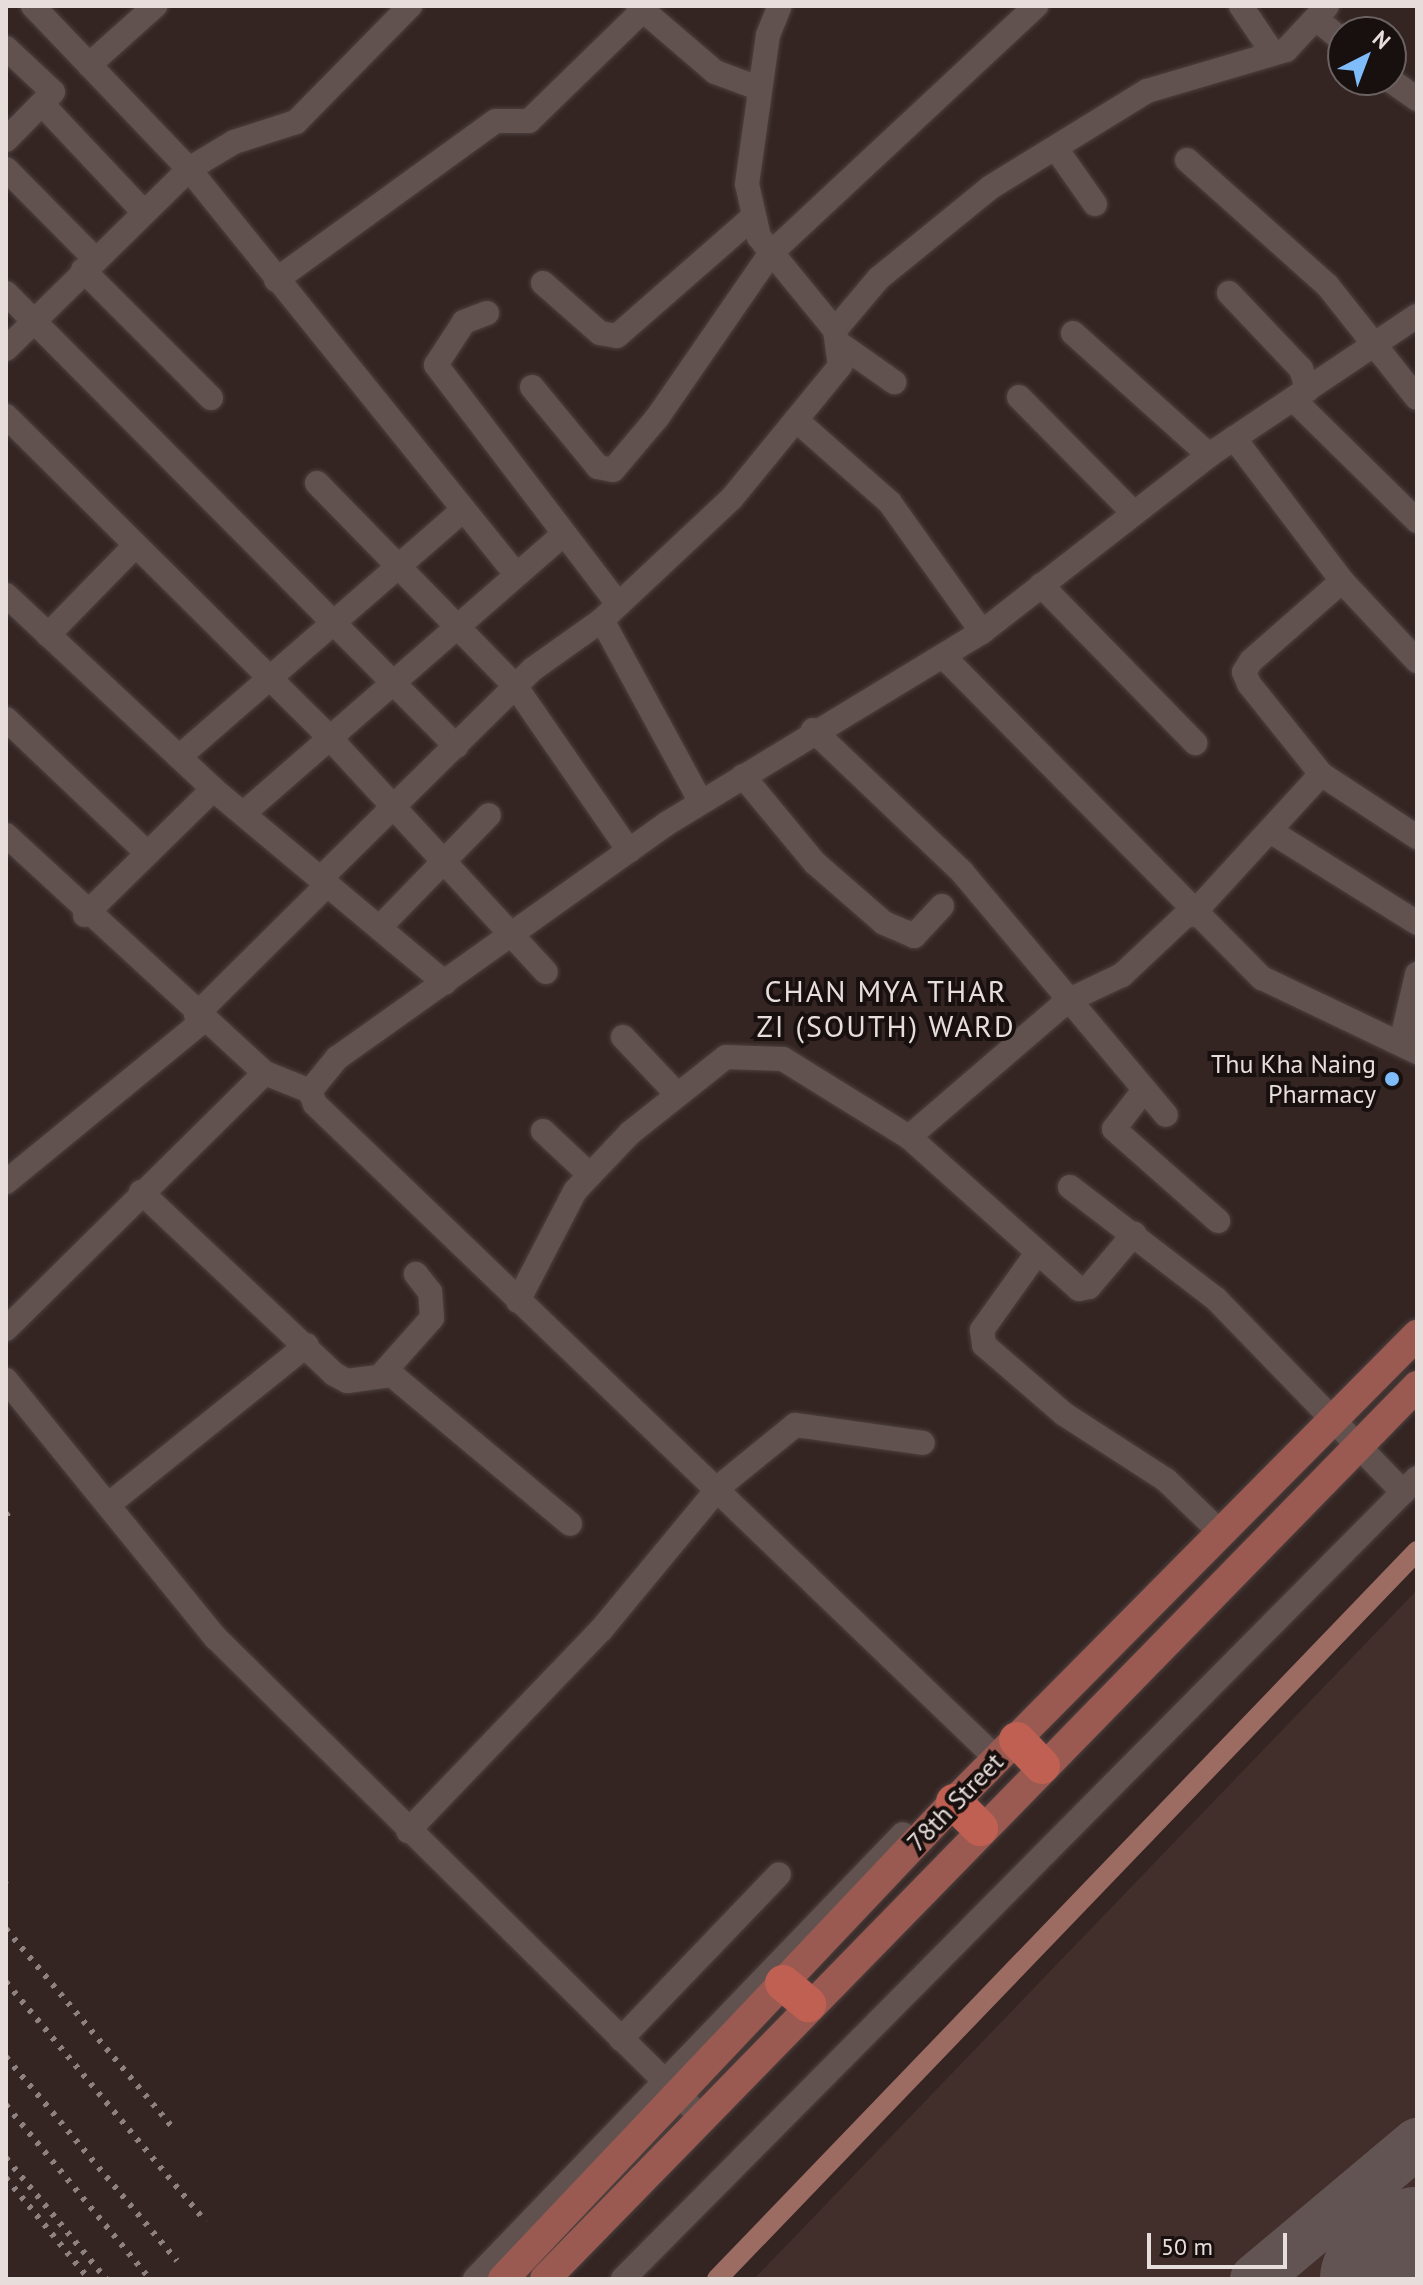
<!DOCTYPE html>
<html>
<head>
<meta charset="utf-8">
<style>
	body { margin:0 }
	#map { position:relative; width:1423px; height:2285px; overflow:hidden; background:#342523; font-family:"PT Sans",sans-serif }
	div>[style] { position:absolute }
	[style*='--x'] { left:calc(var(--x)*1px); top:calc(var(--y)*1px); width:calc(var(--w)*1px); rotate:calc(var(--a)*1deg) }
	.built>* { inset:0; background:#422e2a }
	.canal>* { height:20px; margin:-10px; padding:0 10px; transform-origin:10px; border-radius:10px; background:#9c6c63 }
	.taxiway>* { height:50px; margin:-25px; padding:0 25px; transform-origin:25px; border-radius:25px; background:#615452 }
	.runway>* { height:126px; margin:-63px; padding:0 63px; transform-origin:63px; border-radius:63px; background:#615452 }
	.roads { filter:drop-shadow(0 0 2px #4c403e) drop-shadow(0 0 2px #4c403e) }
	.minor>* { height:24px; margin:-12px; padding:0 12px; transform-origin:12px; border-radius:12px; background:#62524f }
	.major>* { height:30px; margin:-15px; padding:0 15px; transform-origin:15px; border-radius:15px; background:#9a5a51 }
	.highway>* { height:36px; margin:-18px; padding:0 18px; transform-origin:18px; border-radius:18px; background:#c06052 }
	.rail>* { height:6px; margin-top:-3px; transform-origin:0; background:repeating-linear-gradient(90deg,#8e8280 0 4px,transparent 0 12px) }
	.dots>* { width:22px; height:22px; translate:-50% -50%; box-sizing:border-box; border:4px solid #17100f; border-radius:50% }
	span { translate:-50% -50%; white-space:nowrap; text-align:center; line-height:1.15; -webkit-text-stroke:8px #17100f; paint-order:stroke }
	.poi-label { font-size:26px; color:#e7dddb }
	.right { translate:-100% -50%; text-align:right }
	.street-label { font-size:26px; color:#e7dddb }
	.quarter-label { font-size:30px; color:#e7dddb; letter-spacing:2px }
	.frame { position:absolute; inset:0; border:8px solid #e7dddb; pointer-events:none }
	.north { position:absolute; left:1327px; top:16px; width:80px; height:80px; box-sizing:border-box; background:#17100f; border:2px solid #6a6261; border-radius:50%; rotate:42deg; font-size:22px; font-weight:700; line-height:32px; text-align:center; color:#e7dddb }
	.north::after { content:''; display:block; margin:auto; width:28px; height:36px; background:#7ebdf9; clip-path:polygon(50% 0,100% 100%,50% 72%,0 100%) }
	.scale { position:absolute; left:1147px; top:2233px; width:140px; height:36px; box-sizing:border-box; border:4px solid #e7dddb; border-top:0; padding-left:10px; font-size:24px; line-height:28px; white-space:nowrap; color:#e7dddb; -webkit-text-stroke:6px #17100f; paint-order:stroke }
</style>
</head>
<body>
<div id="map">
	<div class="built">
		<i style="clip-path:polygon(1417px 1590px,1417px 2279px,754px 2279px)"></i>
	</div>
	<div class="canal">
		<i style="--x:717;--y:2279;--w:1010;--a:-46.12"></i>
	</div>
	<div class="taxiway">
		<i style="--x:1255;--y:2279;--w:212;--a:-40"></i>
	</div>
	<div class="runway">
		<i style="--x:1383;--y:2279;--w:45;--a:-40.5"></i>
	</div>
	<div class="roads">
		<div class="minor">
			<i style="--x:33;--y:6;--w:226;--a:46.3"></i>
			<i style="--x:189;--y:169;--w:519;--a:51.1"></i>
			<i style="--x:638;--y:6;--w:101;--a:40.6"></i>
			<i style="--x:715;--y:72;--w:46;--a:20.4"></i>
			<i style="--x:1241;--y:6;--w:52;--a:56"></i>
			<i style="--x:1316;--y:19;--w:35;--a:39"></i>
			<i style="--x:6;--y:48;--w:64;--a:43.1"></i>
			<i style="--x:53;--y:92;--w:67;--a:134.4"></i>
			<i style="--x:89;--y:65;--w:89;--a:-41.8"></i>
			<i style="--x:1390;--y:80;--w:33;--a:35"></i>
			<i style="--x:42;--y:104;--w:147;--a:46.7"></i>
			<i style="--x:1057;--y:150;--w:66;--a:54.9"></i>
			<i style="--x:1187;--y:160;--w:188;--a:41.8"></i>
			<i style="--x:1327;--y:285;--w:144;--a:51.5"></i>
			<i style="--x:6;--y:169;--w:125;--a:45.3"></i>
			<i style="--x:83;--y:270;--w:181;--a:45"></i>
			<i style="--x:276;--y:280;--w:271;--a:-35.9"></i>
			<i style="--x:496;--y:121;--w:33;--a:0"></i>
			<i style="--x:529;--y:121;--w:158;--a:-44.2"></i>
			<i style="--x:543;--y:283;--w:76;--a:41.3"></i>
			<i style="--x:600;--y:333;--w:17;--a:10"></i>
			<i style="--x:617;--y:336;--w:182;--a:-41.2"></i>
			<i style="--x:6;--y:293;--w:639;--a:45.19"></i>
			<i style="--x:1229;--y:293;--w:105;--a:46.5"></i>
			<i style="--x:1301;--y:369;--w:22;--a:72"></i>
			<i style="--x:487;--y:313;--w:25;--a:159"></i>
			<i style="--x:464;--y:322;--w:51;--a:123.1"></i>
			<i style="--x:436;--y:365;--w:300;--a:52.7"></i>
			<i style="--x:835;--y:330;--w:68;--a:-49.8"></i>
			<i style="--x:879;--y:278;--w:144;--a:-39.1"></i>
			<i style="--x:991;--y:187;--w:183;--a:-31.6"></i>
			<i style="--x:1147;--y:91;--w:145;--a:-16.4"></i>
			<i style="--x:1286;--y:50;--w:60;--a:-47"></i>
			<i style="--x:1073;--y:333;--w:183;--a:41.9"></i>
			<i style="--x:837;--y:342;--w:70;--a:35.1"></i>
			<i style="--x:6;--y:349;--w:257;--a:-44.5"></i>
			<i style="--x:189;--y:169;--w:52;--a:-31"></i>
			<i style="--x:234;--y:142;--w:65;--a:-17.9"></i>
			<i style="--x:296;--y:122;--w:163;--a:-45.5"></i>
			<i style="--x:532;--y:387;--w:104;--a:50.5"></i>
			<i style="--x:598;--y:467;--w:15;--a:11"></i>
			<i style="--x:613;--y:470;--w:68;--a:-49.8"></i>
			<i style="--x:657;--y:418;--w:199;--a:-55.4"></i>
			<i style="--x:770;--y:254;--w:364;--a:-43"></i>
			<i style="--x:1019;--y:397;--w:161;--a:45.3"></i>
			<i style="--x:1293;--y:399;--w:174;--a:44.5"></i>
			<i style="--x:6;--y:416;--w:454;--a:44.8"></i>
			<i style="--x:328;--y:736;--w:321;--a:47.3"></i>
			<i style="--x:796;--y:420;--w:125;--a:41.4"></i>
			<i style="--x:890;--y:503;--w:158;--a:54.5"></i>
			<i style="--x:1234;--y:438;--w:179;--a:52.9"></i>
			<i style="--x:1342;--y:581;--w:121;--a:138.7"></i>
			<i style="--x:1251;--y:661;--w:13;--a:122"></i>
			<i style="--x:1244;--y:672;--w:13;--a:67"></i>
			<i style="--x:1249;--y:684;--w:115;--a:51.3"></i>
			<i style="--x:1321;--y:774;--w:115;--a:33.3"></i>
			<i style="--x:317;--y:483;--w:285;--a:45.7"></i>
			<i style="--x:516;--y:687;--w:199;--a:55.4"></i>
			<i style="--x:1342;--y:581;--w:110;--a:46.8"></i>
			<i style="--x:1041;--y:585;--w:221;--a:45.7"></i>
			<i style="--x:6;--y:595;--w:284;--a:43.1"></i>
			<i style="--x:213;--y:789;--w:302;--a:39.9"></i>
			<i style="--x:602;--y:620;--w:207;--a:61.5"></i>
			<i style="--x:48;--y:635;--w:124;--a:-45.7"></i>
			<i style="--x:944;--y:657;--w:452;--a:45.3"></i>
			<i style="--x:1262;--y:978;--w:172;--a:25.5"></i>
			<i style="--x:6;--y:719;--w:195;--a:43.5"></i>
			<i style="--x:813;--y:730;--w:206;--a:43.6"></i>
			<i style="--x:962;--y:872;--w:317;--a:50"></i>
			<i style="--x:179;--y:757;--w:376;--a:-41"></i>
			<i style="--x:743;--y:776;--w:113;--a:50.4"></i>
			<i style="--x:815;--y:863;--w:91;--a:41"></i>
			<i style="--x:884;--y:923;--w:33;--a:23"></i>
			<i style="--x:914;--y:936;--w:41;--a:-47"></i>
			<i style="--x:244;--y:813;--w:421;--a:-41.1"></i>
			<i style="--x:1270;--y:831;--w:173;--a:32"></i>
			<i style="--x:6;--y:835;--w:352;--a:42.6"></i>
			<i style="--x:265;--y:1073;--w:48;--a:21.8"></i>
			<i style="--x:320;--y:879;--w:299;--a:-44.6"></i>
			<i style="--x:533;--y:669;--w:85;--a:-35.4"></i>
			<i style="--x:602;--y:620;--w:178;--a:-43.2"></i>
			<i style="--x:732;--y:498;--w:171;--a:-50.7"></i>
			<i style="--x:840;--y:366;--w:36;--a:-98"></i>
			<i style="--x:835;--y:330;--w:120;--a:-129.3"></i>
			<i style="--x:759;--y:237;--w:54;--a:-102.8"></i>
			<i style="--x:747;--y:184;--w:150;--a:-82"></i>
			<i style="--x:768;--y:35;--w:31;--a:-68"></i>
			<i style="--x:85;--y:915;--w:180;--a:-44.5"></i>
			<i style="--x:1192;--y:915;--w:191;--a:-47.5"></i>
			<i style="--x:380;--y:927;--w:156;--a:-45.8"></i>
			<i style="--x:196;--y:1015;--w:185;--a:-44.8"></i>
			<i style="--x:623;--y:1037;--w:77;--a:46.6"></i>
			<i style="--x:1401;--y:1043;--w:71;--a:-76.9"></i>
			<i style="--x:1144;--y:1090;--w:49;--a:127.6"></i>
			<i style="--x:1114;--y:1129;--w:139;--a:41.5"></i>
			<i style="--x:543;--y:1131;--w:64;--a:43.1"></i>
			<i style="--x:909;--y:1137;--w:208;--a:-40.7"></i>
			<i style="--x:1067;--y:1001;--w:61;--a:-25.3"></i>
			<i style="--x:1122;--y:975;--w:92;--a:-43.2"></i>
			<i style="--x:6;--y:1182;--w:254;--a:-39.3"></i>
			<i style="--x:1070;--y:1187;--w:184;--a:37.5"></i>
			<i style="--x:1216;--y:1299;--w:269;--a:45.9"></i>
			<i style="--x:141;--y:1192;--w:265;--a:43.3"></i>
			<i style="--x:334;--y:1374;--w:15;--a:28"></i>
			<i style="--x:347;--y:1381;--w:45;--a:-7.6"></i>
			<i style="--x:392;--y:1375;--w:232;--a:39.9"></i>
			<i style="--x:1037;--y:1253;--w:95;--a:125.5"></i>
			<i style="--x:982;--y:1330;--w:15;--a:82"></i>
			<i style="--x:984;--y:1345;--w:106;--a:40.8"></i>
			<i style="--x:1064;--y:1414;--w:121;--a:32.9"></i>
			<i style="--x:1166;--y:1480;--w:75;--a:43.9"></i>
			<i style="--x:518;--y:1301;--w:124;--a:-62.6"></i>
			<i style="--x:575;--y:1191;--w:80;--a:-46.5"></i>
			<i style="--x:630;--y:1133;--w:122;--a:-38.4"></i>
			<i style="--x:726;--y:1057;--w:57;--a:2"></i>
			<i style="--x:783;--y:1059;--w:148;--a:31.8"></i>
			<i style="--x:909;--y:1137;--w:228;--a:41.8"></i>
			<i style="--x:1079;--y:1289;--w:10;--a:-11"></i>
			<i style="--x:1089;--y:1287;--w:70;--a:-49.7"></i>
			<i style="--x:6;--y:1329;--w:364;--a:-44.7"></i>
			<i style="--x:384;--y:1372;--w:72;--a:-48.4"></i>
			<i style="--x:432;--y:1318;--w:26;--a:-94"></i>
			<i style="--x:430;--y:1292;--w:23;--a:-128"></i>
			<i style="--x:6;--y:1380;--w:333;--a:50.9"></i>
			<i style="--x:216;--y:1638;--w:680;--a:44.64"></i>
			<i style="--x:108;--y:1505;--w:255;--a:-38.8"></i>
			<i style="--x:997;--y:1759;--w:946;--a:-136.16"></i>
			<i style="--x:315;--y:1104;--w:14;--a:-111"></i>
			<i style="--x:310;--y:1091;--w:43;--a:-50.7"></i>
			<i style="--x:337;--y:1058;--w:404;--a:-35.4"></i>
			<i style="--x:666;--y:824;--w:370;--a:-31.3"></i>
			<i style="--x:982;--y:632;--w:288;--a:-37.9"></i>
			<i style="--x:1209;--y:455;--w:250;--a:-33.8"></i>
			<i style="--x:408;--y:1831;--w:279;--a:-46.2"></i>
			<i style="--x:601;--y:1630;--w:187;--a:-50.4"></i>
			<i style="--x:720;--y:1486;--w:97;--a:-39.1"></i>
			<i style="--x:795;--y:1425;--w:129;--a:8"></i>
			<i style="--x:621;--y:2039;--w:228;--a:-46.2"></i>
			<i style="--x:475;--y:2279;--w:617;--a:-46.12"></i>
			<i style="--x:623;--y:2279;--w:1128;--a:-45.25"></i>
		</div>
		<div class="major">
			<i style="--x:503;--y:2279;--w:656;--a:-46.6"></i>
			<i style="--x:954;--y:1802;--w:658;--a:-45.25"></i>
			<i style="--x:545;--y:2279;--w:1248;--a:-45.68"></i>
		</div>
		<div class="highway">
			<i style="--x:1017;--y:1740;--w:36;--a:46"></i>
			<i style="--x:954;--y:1802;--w:37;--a:45"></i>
			<i style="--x:783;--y:1983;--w:33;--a:40"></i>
		</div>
	</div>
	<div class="rail">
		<i style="--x:6;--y:1513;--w:9;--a:58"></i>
		<i style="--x:6;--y:1884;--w:1;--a:45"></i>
		<i style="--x:6;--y:1929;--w:260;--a:50"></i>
		<i style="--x:6;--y:1982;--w:312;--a:50.2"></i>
		<i style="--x:6;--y:2057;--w:266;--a:50"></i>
		<i style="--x:6;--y:2105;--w:226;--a:50.4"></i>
		<i style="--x:6;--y:2158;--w:157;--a:50.4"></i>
		<i style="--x:6;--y:2178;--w:131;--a:50.6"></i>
	</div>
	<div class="dots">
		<i style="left:1392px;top:1079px;background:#7ebdf9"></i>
	</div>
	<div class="poi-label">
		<span class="right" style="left:1376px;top:1079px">Thu Kha Naing<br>Pharmacy</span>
	</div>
	<div class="street-label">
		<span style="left:955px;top:1802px;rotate:-46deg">78th Street</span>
	</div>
	<div class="quarter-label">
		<span style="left:886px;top:1008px">CHAN MYA THAR<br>ZI (SOUTH) WARD</span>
	</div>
	<div class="frame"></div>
	<div class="north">N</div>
	<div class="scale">50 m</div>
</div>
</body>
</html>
